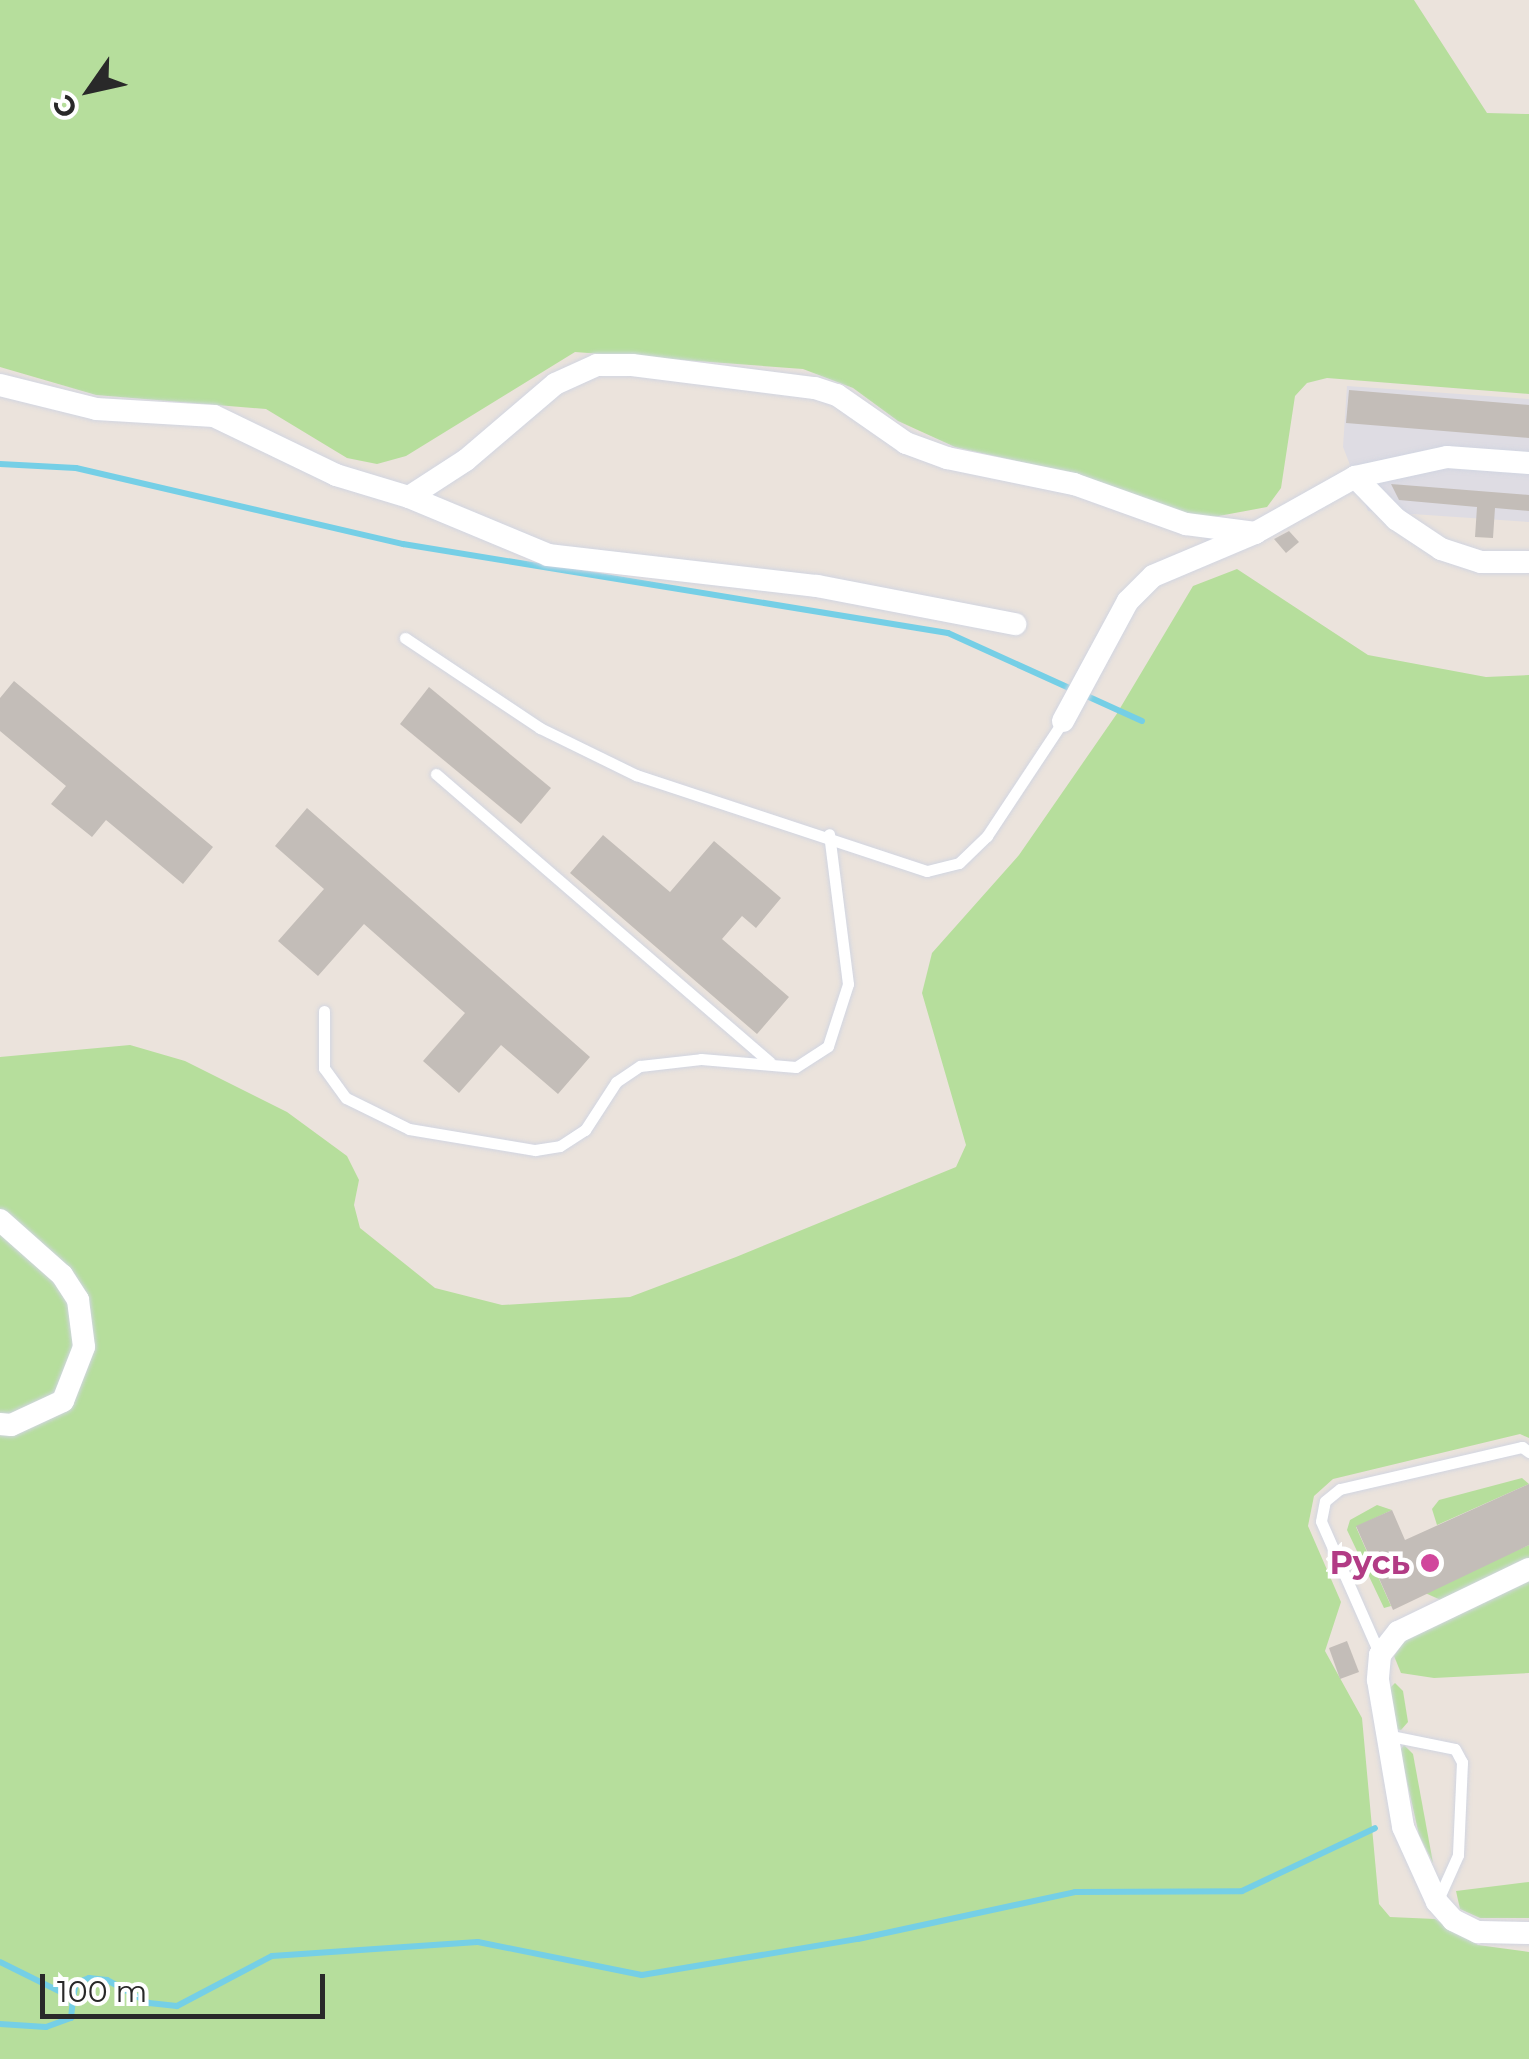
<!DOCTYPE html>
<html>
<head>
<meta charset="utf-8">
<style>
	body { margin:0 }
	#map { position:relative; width:1529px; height:2059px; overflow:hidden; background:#ebe3dc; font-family:Montserrat,sans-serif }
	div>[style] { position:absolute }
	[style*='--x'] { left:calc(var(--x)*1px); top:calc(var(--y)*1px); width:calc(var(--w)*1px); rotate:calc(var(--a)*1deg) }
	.industrial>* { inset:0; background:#dedce3 }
	.green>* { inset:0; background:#b6de9c }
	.stream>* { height:6px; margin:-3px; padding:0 3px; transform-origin:3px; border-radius:3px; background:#75cfe6 }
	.building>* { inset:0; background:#c3bdb8 }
	.roads { filter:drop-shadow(0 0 2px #d1d5e1) drop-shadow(0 0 2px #d1d5e1) }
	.lane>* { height:11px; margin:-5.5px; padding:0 5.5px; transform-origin:5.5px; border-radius:5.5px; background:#fff }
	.street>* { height:22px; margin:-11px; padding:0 11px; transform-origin:11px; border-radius:11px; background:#fff }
	.dots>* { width:28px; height:28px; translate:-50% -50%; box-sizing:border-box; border:5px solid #fff; border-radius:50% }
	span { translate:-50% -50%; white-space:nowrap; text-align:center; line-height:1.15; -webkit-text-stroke:9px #fff; paint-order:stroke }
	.hotel-label { font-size:32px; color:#b23c85; font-weight:700 }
	.right { translate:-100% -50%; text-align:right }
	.north { position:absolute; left:40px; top:40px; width:100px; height:100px; -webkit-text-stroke:8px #fff; paint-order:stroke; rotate:236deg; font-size:28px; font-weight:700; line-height:40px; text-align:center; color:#292929 }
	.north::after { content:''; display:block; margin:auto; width:35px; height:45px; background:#292929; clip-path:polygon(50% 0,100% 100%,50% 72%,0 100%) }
	.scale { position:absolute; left:40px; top:1974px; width:285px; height:45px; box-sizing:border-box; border:5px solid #292929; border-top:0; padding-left:12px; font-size:30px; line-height:35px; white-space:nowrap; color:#292929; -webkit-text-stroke:8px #fff; paint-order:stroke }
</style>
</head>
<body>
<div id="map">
	<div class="industrial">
		<i style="clip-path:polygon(1347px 386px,1529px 399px,1529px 522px,1368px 511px,1343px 447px)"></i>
	</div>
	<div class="green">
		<i style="clip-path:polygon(0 0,1414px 0,1487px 113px,1529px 114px,1529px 394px,1327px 378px,1307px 383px,1295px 396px,1281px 488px,1267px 507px,1208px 518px,1141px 502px,1070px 473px,955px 447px,898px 421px,853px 388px,803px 369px,575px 352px,406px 456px,377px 464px,347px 458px,266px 409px,96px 395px,0 367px)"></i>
		<i style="clip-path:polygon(1237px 569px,1368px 655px,1486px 677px,1529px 675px,1529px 1438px,1520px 1434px,1333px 1479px,1314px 1496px,1308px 1526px,1341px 1602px,1325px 1651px,1362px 1718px,1379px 1904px,1390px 1917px,1435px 1919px,1478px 1945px,1529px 1952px,1529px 2059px,0 2059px,0 1057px,130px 1045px,185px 1061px,287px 1112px,347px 1156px,359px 1180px,354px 1205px,360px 1228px,435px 1288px,502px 1305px,630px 1297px,736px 1257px,956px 1167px,966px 1145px,922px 993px,932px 953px,1019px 855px,1116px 715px,1193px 586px)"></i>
		<i style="clip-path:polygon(1522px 1478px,1529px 1484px,1437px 1525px,1432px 1509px,1439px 1500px)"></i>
		<i style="clip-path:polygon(1377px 1505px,1392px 1510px,1356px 1527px,1391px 1606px,1384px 1608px,1347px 1530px,1350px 1520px)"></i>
		<i style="clip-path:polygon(1529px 1545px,1529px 1563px,1443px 1601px,1423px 1592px)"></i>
		<i style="clip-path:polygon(1529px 1576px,1529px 1673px,1434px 1678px,1401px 1673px,1394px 1656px,1407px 1637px)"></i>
		<i style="clip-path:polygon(1395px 1683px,1403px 1691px,1408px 1722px,1401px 1730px,1396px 1729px,1389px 1689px)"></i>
		<i style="clip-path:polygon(1404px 1745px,1413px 1754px,1433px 1863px,1419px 1835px,1400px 1750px)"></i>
		<i style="clip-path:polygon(1529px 1882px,1529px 1918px,1480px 1918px,1460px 1909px,1456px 1891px)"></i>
	</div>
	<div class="stream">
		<i style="--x:0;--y:464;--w:76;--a:3"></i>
		<i style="--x:76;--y:468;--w:336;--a:13.1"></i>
		<i style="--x:403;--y:544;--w:552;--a:9.27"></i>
		<i style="--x:948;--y:633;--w:213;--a:24.4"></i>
		<i style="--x:0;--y:1962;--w:81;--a:26.3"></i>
		<i style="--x:73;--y:1998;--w:15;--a:-79"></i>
		<i style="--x:76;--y:1983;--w:14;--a:-21"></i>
		<i style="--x:89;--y:1978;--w:18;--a:6"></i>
		<i style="--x:107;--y:1980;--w:48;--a:28.7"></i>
		<i style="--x:149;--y:2003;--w:28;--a:6"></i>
		<i style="--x:177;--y:2006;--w:107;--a:-27.8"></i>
		<i style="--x:272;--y:1956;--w:206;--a:-3.9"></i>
		<i style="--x:478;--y:1942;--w:167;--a:11.4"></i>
		<i style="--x:642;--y:1975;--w:219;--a:-9.5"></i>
		<i style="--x:858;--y:1939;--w:222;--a:-12.2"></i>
		<i style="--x:1075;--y:1892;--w:167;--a:-0.3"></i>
		<i style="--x:1242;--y:1891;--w:147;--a:-25.3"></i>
		<i style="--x:0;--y:2024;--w:46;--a:3.7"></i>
		<i style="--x:46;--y:2027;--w:27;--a:-20"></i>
		<i style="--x:71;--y:2018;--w:20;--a:-84"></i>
	</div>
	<div class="building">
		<i style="clip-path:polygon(1349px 390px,1529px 405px,1529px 438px,1346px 423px)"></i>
		<i style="clip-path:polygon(1391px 484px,1529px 495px,1529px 511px,1495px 508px,1493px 538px,1475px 537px,1477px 507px,1399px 500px)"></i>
		<i style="clip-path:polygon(1289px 531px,1299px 542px,1286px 553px,1274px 539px)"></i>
		<i style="clip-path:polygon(14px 681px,213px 847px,183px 884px,106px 820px,92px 837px,51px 804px,66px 786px,0 731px,0 698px)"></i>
		<i style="clip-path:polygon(429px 687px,551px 788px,521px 824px,400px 724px)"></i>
		<i style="clip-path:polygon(307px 808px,590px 1057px,558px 1094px,501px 1045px,459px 1093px,423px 1061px,465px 1013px,364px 924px,318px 976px,278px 941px,324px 889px,275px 846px)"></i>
		<i style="clip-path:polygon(603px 835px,670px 892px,714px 841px,781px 898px,756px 928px,742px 916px,722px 939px,789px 997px,757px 1034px,570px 873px)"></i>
		<i style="clip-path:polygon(1529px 1484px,1529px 1545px,1393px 1610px,1356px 1526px,1392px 1510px,1405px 1540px)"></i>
		<i style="clip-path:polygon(1347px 1641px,1359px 1672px,1340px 1679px,1329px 1648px)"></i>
	</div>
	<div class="roads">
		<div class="lane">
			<i style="--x:405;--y:638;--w:162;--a:33.7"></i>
			<i style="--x:540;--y:728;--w:107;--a:26.1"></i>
			<i style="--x:636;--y:775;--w:306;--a:18.3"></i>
			<i style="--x:927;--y:871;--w:33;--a:-14"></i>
			<i style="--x:959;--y:863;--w:39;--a:-44"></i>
			<i style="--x:987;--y:836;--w:138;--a:-56.5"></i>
			<i style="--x:436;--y:774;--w:441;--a:40.8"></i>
			<i style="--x:324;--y:1011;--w:57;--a:90"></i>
			<i style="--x:324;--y:1068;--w:37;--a:54"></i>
			<i style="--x:346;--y:1098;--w:70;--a:26.2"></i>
			<i style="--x:409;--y:1129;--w:128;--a:9.5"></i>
			<i style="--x:535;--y:1150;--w:25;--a:-9"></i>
			<i style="--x:560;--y:1146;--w:30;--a:-33"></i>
			<i style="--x:585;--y:1130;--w:57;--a:-57.1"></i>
			<i style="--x:616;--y:1082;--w:29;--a:-34"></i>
			<i style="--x:640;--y:1066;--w:61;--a:-6.5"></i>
			<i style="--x:701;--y:1059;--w:95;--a:4.8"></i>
			<i style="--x:796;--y:1067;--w:38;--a:-33"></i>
			<i style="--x:828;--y:1046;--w:65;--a:-72.1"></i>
			<i style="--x:848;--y:984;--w:151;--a:-97.2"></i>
			<i style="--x:1380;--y:1655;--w:146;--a:-113.8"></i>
			<i style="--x:1321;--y:1521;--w:20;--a:-79"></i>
			<i style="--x:1325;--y:1501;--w:19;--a:-39"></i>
			<i style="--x:1340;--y:1489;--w:187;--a:-13"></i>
			<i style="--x:1522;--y:1447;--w:9;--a:36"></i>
			<i style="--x:1386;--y:1735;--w:70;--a:11.5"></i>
			<i style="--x:1455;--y:1749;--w:15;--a:62"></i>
			<i style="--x:1462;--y:1762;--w:93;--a:92.5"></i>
			<i style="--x:1458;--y:1855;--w:51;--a:114.1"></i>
		</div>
		<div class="street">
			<i style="--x:0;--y:385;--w:99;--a:14"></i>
			<i style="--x:96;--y:409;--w:118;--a:3.4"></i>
			<i style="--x:214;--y:416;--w:136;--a:25.8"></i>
			<i style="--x:336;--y:475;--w:76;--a:16.8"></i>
			<i style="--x:409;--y:497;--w:151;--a:22.6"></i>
			<i style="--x:548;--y:555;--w:271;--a:6.6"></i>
			<i style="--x:817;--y:586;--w:202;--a:10.9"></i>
			<i style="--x:1355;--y:477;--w:94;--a:-12.3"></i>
			<i style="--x:1447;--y:457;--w:82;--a:4.2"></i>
			<i style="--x:409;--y:497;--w:68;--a:-33"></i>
			<i style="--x:466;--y:460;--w:117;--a:-40.5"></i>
			<i style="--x:555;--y:384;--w:46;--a:-24.3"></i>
			<i style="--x:597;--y:365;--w:35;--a:0"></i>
			<i style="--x:632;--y:365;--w:184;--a:7.2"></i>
			<i style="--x:815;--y:388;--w:23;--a:18"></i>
			<i style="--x:837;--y:395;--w:84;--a:34.8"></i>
			<i style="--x:906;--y:443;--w:44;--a:20.1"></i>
			<i style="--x:947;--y:458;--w:130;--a:11.6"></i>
			<i style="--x:1074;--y:484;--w:119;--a:19.7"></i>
			<i style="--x:1186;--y:524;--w:70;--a:7.4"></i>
			<i style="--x:1063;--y:721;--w:136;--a:-61.6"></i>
			<i style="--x:1128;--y:601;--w:35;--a:-45"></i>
			<i style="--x:1153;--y:576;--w:111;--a:-22.9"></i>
			<i style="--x:1255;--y:533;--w:115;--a:-29.2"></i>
			<i style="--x:1355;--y:477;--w:59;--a:45.7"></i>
			<i style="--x:1396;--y:519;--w:54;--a:33.7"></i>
			<i style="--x:1441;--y:549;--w:42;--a:18"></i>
			<i style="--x:1481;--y:562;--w:48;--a:0"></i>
			<i style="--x:0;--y:1220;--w:83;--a:41.6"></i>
			<i style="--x:62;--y:1275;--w:30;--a:57"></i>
			<i style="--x:78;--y:1300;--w:47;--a:82.7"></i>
			<i style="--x:84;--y:1347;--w:58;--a:111.3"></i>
			<i style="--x:63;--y:1401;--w:57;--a:155.2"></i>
			<i style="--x:11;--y:1425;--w:11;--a:-175"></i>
			<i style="--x:1529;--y:1569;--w:145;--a:154.3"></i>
			<i style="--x:1398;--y:1632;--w:29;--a:128"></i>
			<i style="--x:1380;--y:1655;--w:25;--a:95"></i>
			<i style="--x:1378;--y:1680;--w:149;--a:80.3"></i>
			<i style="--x:1403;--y:1827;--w:82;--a:65.6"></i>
			<i style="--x:1437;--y:1902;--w:24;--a:48"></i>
			<i style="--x:1453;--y:1920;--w:28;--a:26"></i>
			<i style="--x:1478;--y:1932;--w:51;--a:1.1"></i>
		</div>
	</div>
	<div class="dots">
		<i style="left:1430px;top:1563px;background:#d1479c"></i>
	</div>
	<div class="hotel-label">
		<span class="right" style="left:1410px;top:1563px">Русь</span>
	</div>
	<div class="north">С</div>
	<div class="scale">100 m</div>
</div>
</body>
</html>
